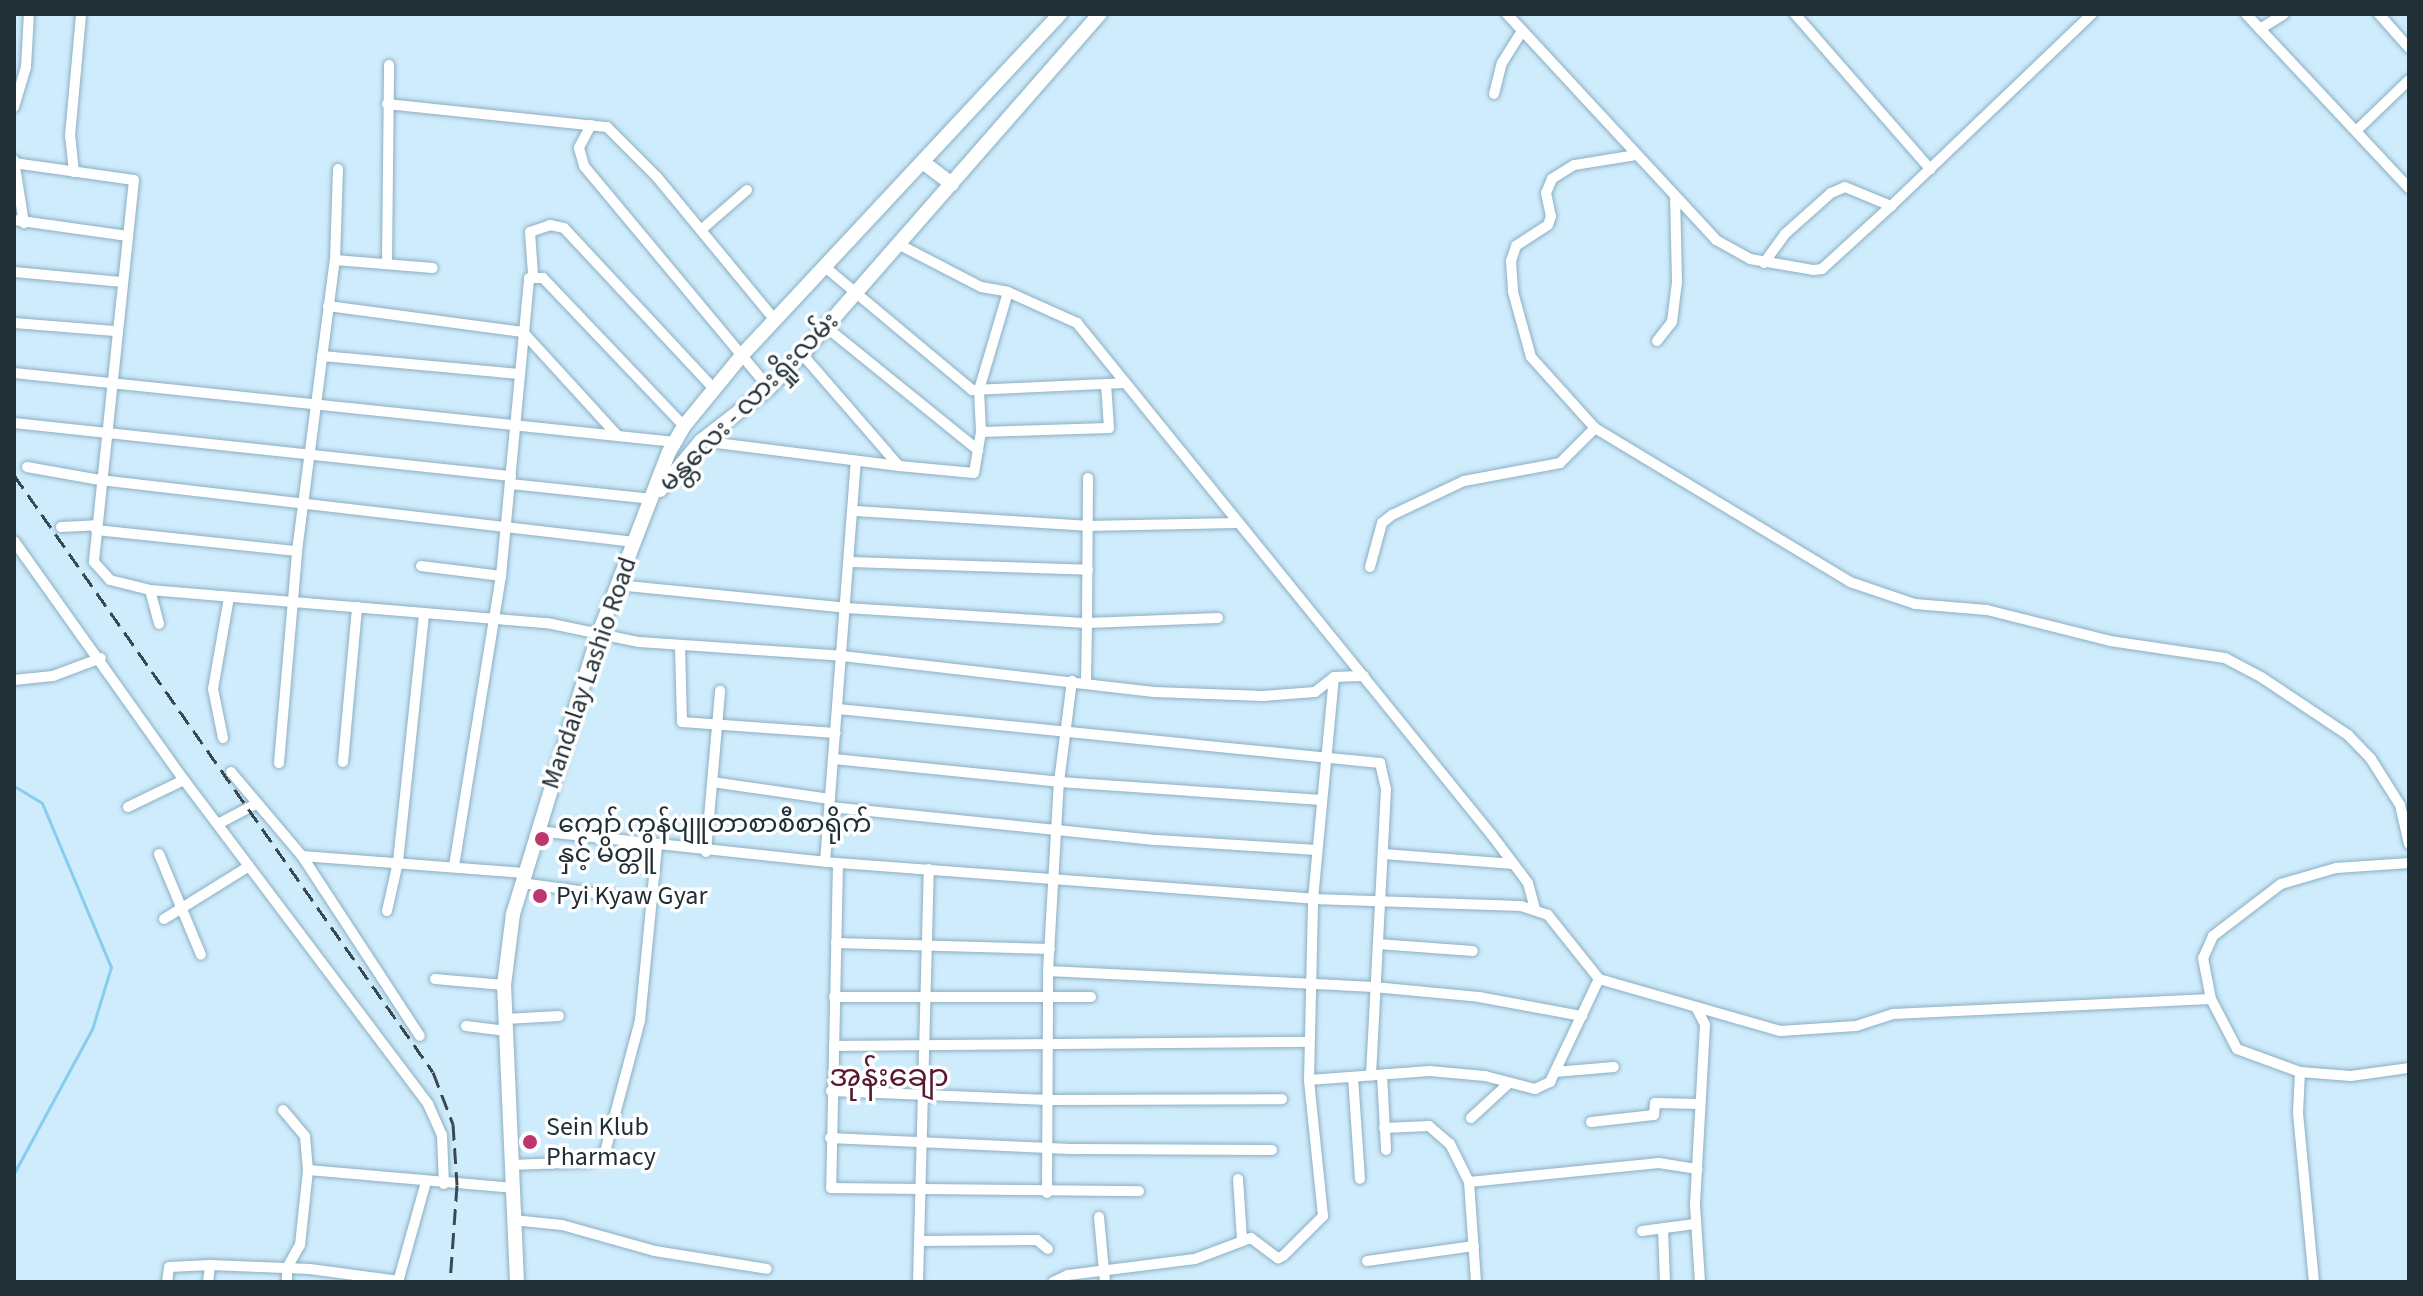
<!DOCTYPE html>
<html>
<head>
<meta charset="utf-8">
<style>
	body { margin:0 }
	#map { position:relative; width:2423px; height:1296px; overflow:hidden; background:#ceecfc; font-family:"Source Sans 3","Noto Sans Myanmar",sans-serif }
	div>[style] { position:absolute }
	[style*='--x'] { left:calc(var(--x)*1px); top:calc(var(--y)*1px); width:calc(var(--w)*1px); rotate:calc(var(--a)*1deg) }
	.stream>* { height:3px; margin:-1.5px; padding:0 1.5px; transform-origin:1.5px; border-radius:1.5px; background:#86cdf0 }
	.roads { filter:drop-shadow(0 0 2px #8bafc2) drop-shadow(0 0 2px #8bafc2) }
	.minor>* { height:10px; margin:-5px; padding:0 5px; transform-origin:5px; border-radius:5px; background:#fff }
	.highway>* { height:14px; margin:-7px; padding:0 7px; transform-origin:7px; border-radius:7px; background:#fff }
	.rail>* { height:3px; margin-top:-1.5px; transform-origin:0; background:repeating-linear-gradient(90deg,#384951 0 16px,transparent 0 24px) }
	.dots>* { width:22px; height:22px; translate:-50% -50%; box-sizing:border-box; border:4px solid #fff; border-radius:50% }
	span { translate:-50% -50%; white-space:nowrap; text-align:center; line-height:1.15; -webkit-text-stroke:7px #fff; paint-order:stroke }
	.street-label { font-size:26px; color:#202f36 }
	.poi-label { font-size:26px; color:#202f36 }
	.left { translate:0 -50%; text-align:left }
	.quarter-label { font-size:30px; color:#591732 }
	.frame { position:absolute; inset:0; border:16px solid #202f36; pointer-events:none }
</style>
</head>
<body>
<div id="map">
	<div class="stream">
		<i style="--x:14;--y:786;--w:33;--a:31"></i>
		<i style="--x:42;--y:803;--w:178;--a:67.2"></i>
		<i style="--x:111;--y:967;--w:65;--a:107"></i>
		<i style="--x:92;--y:1029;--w:164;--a:118.4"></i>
	</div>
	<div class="roads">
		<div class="minor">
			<i style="--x:1507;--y:14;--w:308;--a:47.2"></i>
			<i style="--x:1716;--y:240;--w:39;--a:29"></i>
			<i style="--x:1750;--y:259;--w:65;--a:9.8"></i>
			<i style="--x:1814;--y:270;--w:8;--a:-7"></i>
			<i style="--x:1822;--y:269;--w:93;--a:-42.4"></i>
			<i style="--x:1891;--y:206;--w:278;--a:-43.7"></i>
			<i style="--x:1795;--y:14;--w:206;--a:48.9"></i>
			<i style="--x:2246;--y:14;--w:238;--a:46.9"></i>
			<i style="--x:2379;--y:14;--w:45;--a:48.6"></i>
			<i style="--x:2260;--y:29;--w:28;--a:-32"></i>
			<i style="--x:1494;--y:94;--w:32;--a:-76"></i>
			<i style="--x:1502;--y:63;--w:38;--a:-58"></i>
			<i style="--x:387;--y:104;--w:221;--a:6"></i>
			<i style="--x:607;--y:127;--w:71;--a:45"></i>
			<i style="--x:657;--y:177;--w:185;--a:50.5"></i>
			<i style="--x:14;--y:107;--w:42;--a:-73.3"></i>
			<i style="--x:26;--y:67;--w:53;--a:-86.8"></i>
			<i style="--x:591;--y:125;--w:26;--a:118"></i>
			<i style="--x:579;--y:148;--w:19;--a:74"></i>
			<i style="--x:584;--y:166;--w:289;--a:50.2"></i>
			<i style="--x:2356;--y:131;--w:74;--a:-43.9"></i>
			<i style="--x:1636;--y:155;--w:63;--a:170.8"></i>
			<i style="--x:1574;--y:165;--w:26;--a:148"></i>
			<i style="--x:1552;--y:179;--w:15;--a:113"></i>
			<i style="--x:1546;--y:193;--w:24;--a:78"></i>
			<i style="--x:1551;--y:216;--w:9;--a:108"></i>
			<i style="--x:1548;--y:225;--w:38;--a:147"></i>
			<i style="--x:1516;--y:246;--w:16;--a:108"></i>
			<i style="--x:1511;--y:261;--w:31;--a:86"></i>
			<i style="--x:1513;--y:292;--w:67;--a:74.5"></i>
			<i style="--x:1531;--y:357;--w:96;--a:48"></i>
			<i style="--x:1595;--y:428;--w:298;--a:31.1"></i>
			<i style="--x:1850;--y:582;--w:69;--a:18.7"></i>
			<i style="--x:1915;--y:604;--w:72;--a:4.8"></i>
			<i style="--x:1987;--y:610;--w:127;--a:14.1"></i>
			<i style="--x:2110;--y:641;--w:116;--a:8.4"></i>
			<i style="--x:2225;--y:658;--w:41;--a:27.8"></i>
			<i style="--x:2261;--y:677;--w:105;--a:33.7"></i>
			<i style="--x:2348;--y:735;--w:33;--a:46"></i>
			<i style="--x:2371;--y:759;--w:54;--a:57.8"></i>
			<i style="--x:2400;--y:805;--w:40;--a:77"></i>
			<i style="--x:14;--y:160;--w:64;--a:81"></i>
			<i style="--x:14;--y:163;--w:121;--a:8.1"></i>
			<i style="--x:134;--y:180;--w:384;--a:96"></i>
			<i style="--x:94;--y:562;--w:24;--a:48"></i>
			<i style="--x:110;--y:580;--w:41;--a:14"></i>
			<i style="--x:150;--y:590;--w:398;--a:4.8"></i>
			<i style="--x:547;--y:623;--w:94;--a:11.7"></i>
			<i style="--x:639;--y:642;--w:203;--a:3.9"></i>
			<i style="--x:842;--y:656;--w:314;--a:6.6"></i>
			<i style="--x:1154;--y:692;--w:109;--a:2.1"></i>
			<i style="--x:1263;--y:696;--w:52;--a:-4.4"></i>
			<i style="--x:1315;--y:692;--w:24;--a:-38"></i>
			<i style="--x:1334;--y:677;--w:30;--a:-2"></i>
			<i style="--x:74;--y:172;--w:36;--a:-96"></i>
			<i style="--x:70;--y:136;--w:122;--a:-84.8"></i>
			<i style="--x:14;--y:220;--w:115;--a:8"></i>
			<i style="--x:701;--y:230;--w:61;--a:-41"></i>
			<i style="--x:900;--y:245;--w:91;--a:27.4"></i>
			<i style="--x:981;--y:287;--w:27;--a:10"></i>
			<i style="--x:1008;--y:292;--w:76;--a:24.2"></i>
			<i style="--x:1077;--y:323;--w:658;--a:50.99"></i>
			<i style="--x:1491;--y:834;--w:61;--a:52.9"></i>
			<i style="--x:1528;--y:883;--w:27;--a:75"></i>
			<i style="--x:335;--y:260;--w:98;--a:4.7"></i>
			<i style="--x:387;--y:263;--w:198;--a:-89.4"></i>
			<i style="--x:1764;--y:263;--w:36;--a:-54"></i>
			<i style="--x:1785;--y:234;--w:62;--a:-41.7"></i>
			<i style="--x:1831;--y:193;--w:15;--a:-23"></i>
			<i style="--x:1845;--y:187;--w:50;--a:22.4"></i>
			<i style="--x:825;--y:267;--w:192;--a:39.9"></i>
			<i style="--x:972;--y:390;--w:152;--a:-2.6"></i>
			<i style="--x:14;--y:272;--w:107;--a:5.3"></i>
			<i style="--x:533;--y:274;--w:42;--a:-94.1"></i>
			<i style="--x:530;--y:232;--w:21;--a:-19"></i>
			<i style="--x:550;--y:225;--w:14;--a:12"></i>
			<i style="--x:564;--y:228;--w:220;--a:47"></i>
			<i style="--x:328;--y:306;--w:197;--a:7.6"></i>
			<i style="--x:523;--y:332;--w:139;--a:47.6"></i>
			<i style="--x:14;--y:323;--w:101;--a:4.5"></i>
			<i style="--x:826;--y:327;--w:196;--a:39"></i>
			<i style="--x:1657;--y:341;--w:24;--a:-52"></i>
			<i style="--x:1672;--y:322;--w:40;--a:-82.9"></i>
			<i style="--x:1677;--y:282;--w:85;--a:-91.3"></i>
			<i style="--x:322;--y:356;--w:198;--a:5.2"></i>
			<i style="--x:14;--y:373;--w:665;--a:5.96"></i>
			<i style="--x:14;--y:423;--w:500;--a:6.1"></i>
			<i style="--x:981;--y:432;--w:128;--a:-1.8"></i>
			<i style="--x:1109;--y:428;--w:44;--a:-93.9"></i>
			<i style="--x:701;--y:441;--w:200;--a:7.2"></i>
			<i style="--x:899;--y:466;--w:148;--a:-130.9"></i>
			<i style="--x:899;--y:466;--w:75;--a:5.3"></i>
			<i style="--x:974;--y:473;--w:42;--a:-80.3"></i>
			<i style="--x:981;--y:432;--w:42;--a:-92.7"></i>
			<i style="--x:979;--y:390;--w:102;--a:-73.5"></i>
			<i style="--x:27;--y:467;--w:74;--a:10.1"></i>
			<i style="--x:100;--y:480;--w:538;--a:6.62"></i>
			<i style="--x:1088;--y:478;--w:145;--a:90.4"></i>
			<i style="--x:1087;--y:623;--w:131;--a:-2.2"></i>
			<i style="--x:510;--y:484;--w:143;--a:6"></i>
			<i style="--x:856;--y:511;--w:230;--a:3.7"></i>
			<i style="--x:1086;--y:526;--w:151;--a:-1.1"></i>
			<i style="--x:61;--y:527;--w:35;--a:-3"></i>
			<i style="--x:96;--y:530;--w:202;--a:6"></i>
			<i style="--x:14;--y:541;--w:293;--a:54.6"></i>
			<i style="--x:184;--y:780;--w:406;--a:53"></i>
			<i style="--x:428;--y:1104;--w:34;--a:66"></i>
			<i style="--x:442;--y:1135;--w:49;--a:87.7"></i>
			<i style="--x:851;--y:562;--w:237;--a:1.9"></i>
			<i style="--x:421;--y:566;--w:81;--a:7.1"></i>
			<i style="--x:1370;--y:567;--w:46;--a:-74.7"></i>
			<i style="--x:1382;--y:523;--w:13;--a:-39"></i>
			<i style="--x:1392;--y:515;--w:80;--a:-25.3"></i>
			<i style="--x:1464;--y:481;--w:98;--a:-10.6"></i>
			<i style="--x:1560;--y:463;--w:49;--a:-45"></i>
			<i style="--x:617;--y:585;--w:230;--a:5.7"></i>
			<i style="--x:846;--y:608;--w:241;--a:3.6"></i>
			<i style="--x:1087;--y:623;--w:60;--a:91"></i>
			<i style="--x:150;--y:590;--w:35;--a:75"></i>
			<i style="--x:680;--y:646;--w:76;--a:88.5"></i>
			<i style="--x:682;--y:722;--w:154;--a:4.1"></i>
			<i style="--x:14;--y:680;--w:39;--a:-6"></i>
			<i style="--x:53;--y:676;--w:51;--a:-20.6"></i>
			<i style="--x:838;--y:709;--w:545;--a:5.69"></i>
			<i style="--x:1380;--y:763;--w:27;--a:77"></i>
			<i style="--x:1386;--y:789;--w:287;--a:93"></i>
			<i style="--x:223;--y:738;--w:50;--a:-101.5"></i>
			<i style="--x:213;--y:689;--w:93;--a:-80.1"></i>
			<i style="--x:834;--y:759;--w:226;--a:5.8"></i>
			<i style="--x:1059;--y:782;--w:263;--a:3.9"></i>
			<i style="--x:343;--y:762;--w:156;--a:-84.8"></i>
			<i style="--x:279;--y:763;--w:213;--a:-85.1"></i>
			<i style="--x:297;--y:551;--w:293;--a:-82.6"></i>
			<i style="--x:335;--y:260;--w:91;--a:-88.1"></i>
			<i style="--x:231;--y:772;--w:110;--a:49.8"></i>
			<i style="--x:302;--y:856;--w:215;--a:56.8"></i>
			<i style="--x:712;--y:782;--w:119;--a:8.2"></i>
			<i style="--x:128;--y:807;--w:62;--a:-25.7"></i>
			<i style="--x:830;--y:807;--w:329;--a:5.8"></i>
			<i style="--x:1157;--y:840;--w:160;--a:3.6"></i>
			<i style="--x:218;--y:824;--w:43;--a:-27.8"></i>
			<i style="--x:537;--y:831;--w:290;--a:6.1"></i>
			<i style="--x:825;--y:862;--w:489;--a:4.3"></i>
			<i style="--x:1313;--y:899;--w:208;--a:1.9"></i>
			<i style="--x:1521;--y:906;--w:28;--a:18"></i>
			<i style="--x:1548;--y:915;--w:82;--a:51.4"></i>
			<i style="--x:1599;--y:979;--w:188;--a:16"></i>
			<i style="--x:1780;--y:1031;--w:76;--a:-3.8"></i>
			<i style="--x:1856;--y:1026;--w:39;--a:-18"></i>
			<i style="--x:1893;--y:1014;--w:318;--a:-2.7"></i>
			<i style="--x:706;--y:852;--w:162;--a:-85"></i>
			<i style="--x:159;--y:854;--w:109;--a:67.4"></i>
			<i style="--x:1384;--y:854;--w:130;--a:4.4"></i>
			<i style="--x:302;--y:856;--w:223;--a:4.4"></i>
			<i style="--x:825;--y:862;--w:401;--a:-85.6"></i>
			<i style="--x:838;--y:863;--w:325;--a:91.2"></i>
			<i style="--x:831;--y:1188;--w:308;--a:0.6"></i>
			<i style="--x:2409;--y:863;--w:73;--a:176.1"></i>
			<i style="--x:2336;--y:868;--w:57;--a:163.8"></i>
			<i style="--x:2281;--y:884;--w:86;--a:142.6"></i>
			<i style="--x:2213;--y:936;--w:24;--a:114"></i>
			<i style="--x:2203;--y:958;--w:42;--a:79"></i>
			<i style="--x:2211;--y:999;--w:56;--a:62.5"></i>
			<i style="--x:2237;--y:1049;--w:67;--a:20.1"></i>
			<i style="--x:2300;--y:1072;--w:51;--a:4.5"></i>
			<i style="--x:2351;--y:1076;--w:59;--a:-7.9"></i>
			<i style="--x:454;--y:866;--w:294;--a:-80.8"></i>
			<i style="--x:501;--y:576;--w:299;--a:-84.6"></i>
			<i style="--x:529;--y:278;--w:14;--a:0"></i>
			<i style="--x:543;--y:278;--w:204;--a:46.4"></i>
			<i style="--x:521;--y:883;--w:103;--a:7.8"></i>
			<i style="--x:387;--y:911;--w:50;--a:-77.3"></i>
			<i style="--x:398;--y:862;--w:250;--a:-84"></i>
			<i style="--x:164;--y:919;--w:100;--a:-31.9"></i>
			<i style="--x:836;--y:943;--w:214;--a:1.6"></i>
			<i style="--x:1378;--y:944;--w:95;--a:4.2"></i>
			<i style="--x:1048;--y:971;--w:326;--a:2.8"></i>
			<i style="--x:1374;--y:987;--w:105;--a:5.4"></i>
			<i style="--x:1479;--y:997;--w:105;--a:10.5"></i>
			<i style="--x:435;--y:979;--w:69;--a:5"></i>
			<i style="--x:834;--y:997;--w:257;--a:0"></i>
			<i style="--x:1696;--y:1007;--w:20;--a:63"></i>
			<i style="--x:1705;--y:1025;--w:180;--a:93.2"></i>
			<i style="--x:1695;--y:1205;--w:77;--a:86.3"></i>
			<i style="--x:505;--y:1019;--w:54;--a:-3.2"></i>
			<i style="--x:466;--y:1026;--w:39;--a:7"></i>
			<i style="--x:834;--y:1046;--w:475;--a:-0.5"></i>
			<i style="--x:1555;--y:1072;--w:59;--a:-4.8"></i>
			<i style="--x:2300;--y:1072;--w:41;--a:92.8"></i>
			<i style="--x:2298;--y:1113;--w:170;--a:84.6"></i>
			<i style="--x:1382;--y:1075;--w:75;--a:86.9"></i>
			<i style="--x:1353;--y:1077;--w:102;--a:86.1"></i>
			<i style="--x:1309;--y:1080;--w:181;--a:-88.7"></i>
			<i style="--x:1313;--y:899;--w:223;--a:-84.6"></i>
			<i style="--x:831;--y:1091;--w:217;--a:2.4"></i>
			<i style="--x:1048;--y:1100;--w:234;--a:-0.2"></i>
			<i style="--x:283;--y:1110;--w:34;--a:50"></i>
			<i style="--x:305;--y:1136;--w:34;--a:85"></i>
			<i style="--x:1471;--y:1118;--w:50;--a:-42.6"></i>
			<i style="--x:1591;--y:1122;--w:63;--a:-6.3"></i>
			<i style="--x:1654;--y:1115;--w:12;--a:-85"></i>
			<i style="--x:1655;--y:1103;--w:44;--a:1.3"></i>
			<i style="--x:1384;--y:1128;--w:45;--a:-2.5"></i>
			<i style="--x:1429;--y:1126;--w:28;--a:41"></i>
			<i style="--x:1450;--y:1144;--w:42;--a:63.4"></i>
			<i style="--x:830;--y:1138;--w:246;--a:2.6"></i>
			<i style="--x:1076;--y:1149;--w:196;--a:0.3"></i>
			<i style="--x:511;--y:1165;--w:79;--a:-2.2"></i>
			<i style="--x:590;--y:1162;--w:18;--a:-34"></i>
			<i style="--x:605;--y:1152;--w:137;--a:-75.1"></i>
			<i style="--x:640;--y:1020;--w:174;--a:-84.4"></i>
			<i style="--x:1238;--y:1179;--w:61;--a:86.2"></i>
			<i style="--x:1047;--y:1193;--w:222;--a:-89.7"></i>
			<i style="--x:1048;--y:971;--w:189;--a:-86.7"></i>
			<i style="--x:1059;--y:782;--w:102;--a:-82.7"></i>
			<i style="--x:1099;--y:1217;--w:65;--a:84.7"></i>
			<i style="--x:513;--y:1220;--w:49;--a:5.8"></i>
			<i style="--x:562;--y:1225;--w:97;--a:15.6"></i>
			<i style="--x:655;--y:1251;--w:113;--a:9.1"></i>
			<i style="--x:1663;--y:1228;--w:54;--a:87.9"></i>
			<i style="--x:1642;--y:1231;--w:53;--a:-7.5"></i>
			<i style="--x:919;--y:1241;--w:118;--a:-0.5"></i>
			<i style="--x:1037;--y:1240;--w:14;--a:39"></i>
			<i style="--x:1367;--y:1261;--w:108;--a:-8"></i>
			<i style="--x:167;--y:1282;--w:15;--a:-82"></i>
			<i style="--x:169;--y:1267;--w:41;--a:-2.8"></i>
			<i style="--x:210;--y:1265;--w:100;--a:2.3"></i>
			<i style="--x:310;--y:1269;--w:90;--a:7.7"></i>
			<i style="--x:208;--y:1282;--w:17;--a:-83"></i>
			<i style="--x:287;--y:1282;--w:14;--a:-90"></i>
			<i style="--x:287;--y:1268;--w:26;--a:-61"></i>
			<i style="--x:300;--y:1245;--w:75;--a:-83.9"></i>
			<i style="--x:308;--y:1170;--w:205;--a:5"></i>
			<i style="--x:398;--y:1282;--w:104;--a:-74.4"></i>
			<i style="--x:918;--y:1282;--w:413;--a:-88.5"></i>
			<i style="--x:1053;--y:1282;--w:17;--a:-25"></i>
			<i style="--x:1068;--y:1275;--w:128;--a:-7.2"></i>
			<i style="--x:1195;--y:1259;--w:60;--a:-20.6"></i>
			<i style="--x:1251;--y:1238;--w:34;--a:37"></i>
			<i style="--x:1278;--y:1258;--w:5;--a:-22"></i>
			<i style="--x:1283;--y:1256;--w:57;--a:-45"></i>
			<i style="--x:1323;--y:1216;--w:137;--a:-95.9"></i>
			<i style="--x:1309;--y:1080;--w:121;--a:-4.3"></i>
			<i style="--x:1430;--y:1071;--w:55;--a:5.2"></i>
			<i style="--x:1485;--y:1076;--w:52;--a:14.6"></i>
			<i style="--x:1535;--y:1089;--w:17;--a:-25"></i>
			<i style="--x:1550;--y:1082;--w:114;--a:-64.6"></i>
			<i style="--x:1476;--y:1282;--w:100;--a:-94"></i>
			<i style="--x:1469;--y:1182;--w:191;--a:-5.7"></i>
			<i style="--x:1659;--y:1163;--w:39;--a:9"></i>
		</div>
		<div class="highway">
			<i style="--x:924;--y:163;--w:35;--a:37"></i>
			<i style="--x:660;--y:490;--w:64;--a:-50.1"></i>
			<i style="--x:701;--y:441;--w:86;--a:-37.9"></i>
			<i style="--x:769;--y:388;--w:47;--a:-45.9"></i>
			<i style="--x:802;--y:354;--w:452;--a:-48.8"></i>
			<i style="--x:517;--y:1282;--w:297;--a:-92.5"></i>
			<i style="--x:504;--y:985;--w:72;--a:-82.8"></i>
			<i style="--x:513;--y:914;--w:294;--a:-73"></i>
			<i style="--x:599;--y:633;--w:194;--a:-68.9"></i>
			<i style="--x:669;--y:452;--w:30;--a:-60"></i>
			<i style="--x:684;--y:426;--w:93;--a:-50.7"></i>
			<i style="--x:743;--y:354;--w:465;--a:-47"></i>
		</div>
	</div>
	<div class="rail">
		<i style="--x:14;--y:475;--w:729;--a:54.94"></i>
		<i style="--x:433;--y:1072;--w:56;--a:69"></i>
		<i style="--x:453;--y:1124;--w:61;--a:86.2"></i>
		<i style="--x:457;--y:1185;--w:97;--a:94.1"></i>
	</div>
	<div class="dots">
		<i style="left:542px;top:839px;background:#bf356e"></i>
		<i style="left:540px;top:896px;background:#bf356e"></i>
		<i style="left:530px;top:1142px;background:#bf356e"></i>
	</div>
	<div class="street-label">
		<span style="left:749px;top:402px;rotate:-45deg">မန္တလေး - လားရှိုးလမ်း</span>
		<span style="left:589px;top:673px;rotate:-71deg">Mandalay Lashio Road</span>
	</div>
	<div class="poi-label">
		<span class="left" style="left:558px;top:839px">ကျော် ကွန်ပျူတာစာစီစာရိုက်<br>နှင့် မိတ္တူ</span>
		<span class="left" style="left:556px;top:896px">Pyi Kyaw Gyar</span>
		<span class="left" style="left:546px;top:1142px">Sein Klub<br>Pharmacy</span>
	</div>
	<div class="quarter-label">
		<span style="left:889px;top:1077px">အုန်းချော</span>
	</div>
	<div class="frame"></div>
</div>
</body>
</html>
